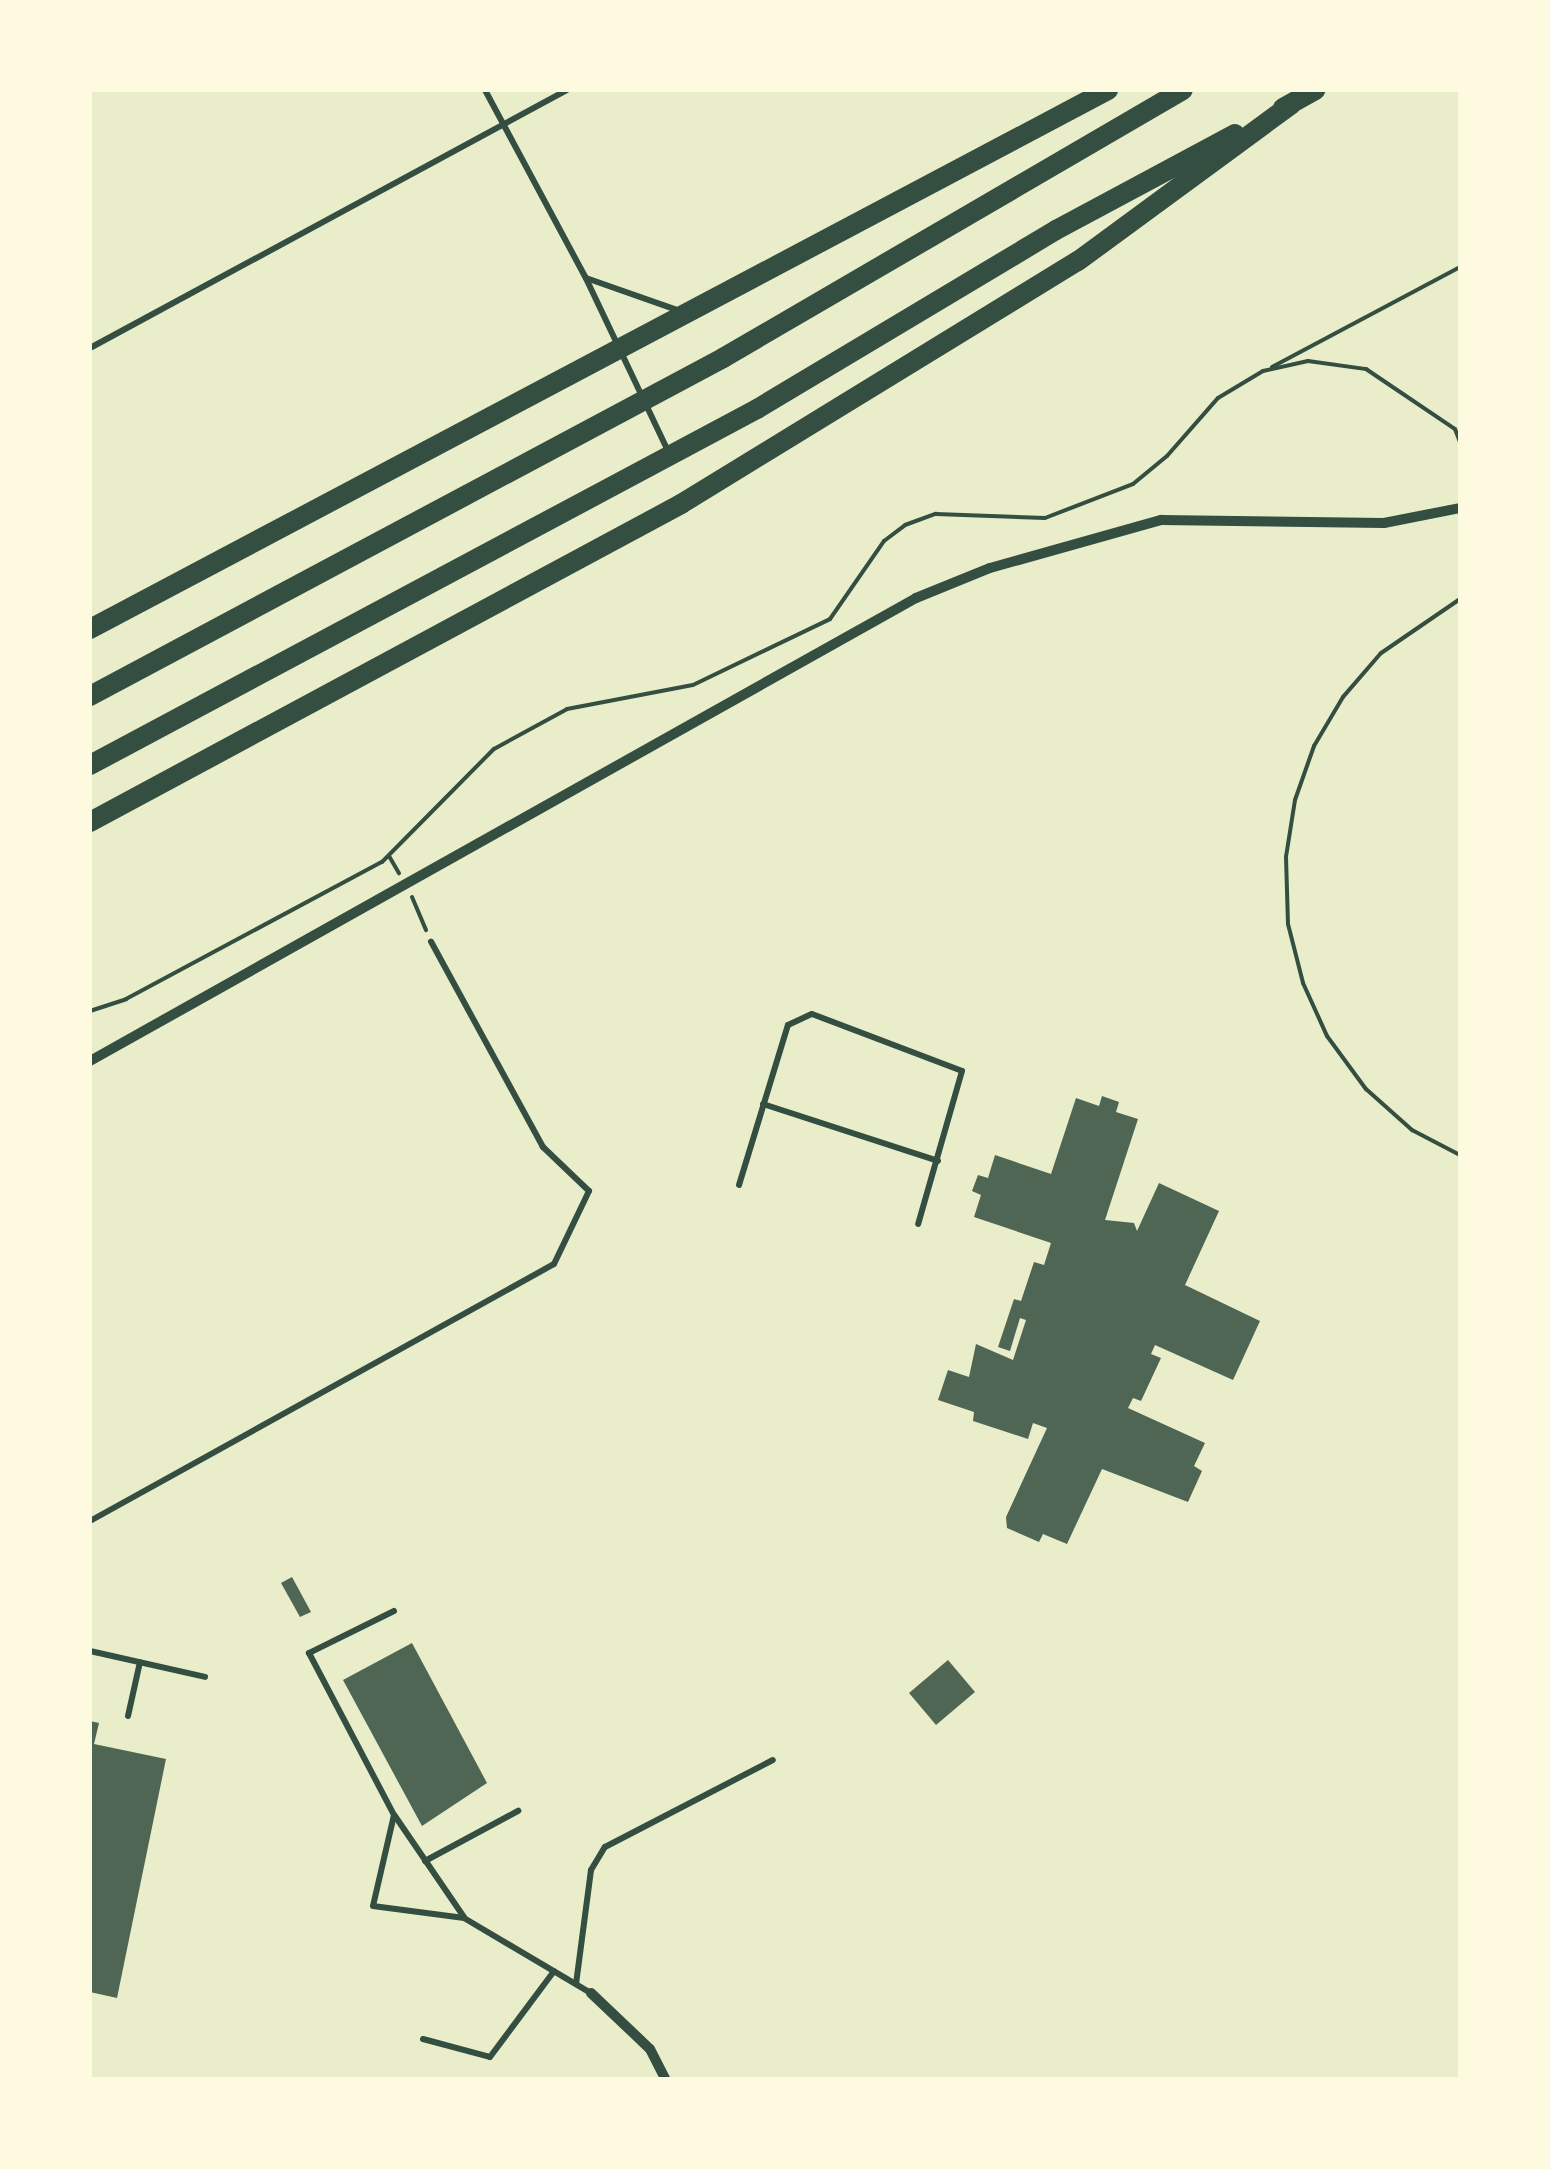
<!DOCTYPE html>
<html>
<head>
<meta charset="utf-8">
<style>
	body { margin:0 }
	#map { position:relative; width:1550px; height:2169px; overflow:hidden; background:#e9edc9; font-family:Figtree,sans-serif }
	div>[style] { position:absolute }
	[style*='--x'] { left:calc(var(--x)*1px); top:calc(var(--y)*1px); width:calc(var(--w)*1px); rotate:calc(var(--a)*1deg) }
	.building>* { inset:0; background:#4f6655 }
	.path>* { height:4px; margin:-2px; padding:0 2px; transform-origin:2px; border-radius:2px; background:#344e41 }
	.service>* { height:6px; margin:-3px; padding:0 3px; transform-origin:3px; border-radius:3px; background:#344e41 }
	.minor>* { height:10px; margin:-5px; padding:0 5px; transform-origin:5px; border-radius:5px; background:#344e41 }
	.trunk>* { height:20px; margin:-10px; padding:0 10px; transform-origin:10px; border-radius:10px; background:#344e41 }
	span { translate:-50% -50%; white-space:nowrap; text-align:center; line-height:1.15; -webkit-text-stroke:9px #fefae0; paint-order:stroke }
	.frame { position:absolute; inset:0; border:92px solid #fefae0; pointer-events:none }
</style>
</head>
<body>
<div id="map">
	<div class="building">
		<i style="clip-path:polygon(1102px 1096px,1119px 1102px,1116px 1112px,1138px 1119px,1105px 1220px,1134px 1223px,1137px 1231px,1159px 1183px,1219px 1211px,1185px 1285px,1260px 1321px,1233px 1380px,1155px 1345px,1151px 1354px,1161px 1358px,1141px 1401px,1133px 1398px,1128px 1408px,1205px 1443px,1194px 1466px,1202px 1471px,1188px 1502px,1102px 1469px,1067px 1544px,1043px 1534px,1039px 1542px,1007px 1528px,1006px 1517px,1047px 1428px,1033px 1423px,1028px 1439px,973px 1421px,974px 1412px,938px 1400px,948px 1370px,969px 1377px,976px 1344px,1013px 1360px,1026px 1320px,1020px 1318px,1010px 1351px,998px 1347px,1014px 1299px,1021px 1301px,1034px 1262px,1044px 1265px,1051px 1243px,974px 1217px,981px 1195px,972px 1191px,978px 1175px,988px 1178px,995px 1155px,1051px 1174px,1076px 1098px,1099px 1106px)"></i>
		<i style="clip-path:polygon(292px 1577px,311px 1612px,300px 1617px,281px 1583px)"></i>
		<i style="clip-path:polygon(412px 1643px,487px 1783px,422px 1826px,343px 1680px)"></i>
		<i style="clip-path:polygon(948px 1660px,975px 1692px,936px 1725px,909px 1693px)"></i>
		<i style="clip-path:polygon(90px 1721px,99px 1723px,94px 1744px,166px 1759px,117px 1998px,90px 1992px)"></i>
	</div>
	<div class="path">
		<i style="--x:1272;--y:367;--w:213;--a:-28"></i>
		<i style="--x:1460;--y:599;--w:96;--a:145.6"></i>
		<i style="--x:1381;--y:653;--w:58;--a:130.8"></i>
		<i style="--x:1343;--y:697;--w:57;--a:120.6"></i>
		<i style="--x:1314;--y:746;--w:57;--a:109.4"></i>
		<i style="--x:1295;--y:800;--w:58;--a:99"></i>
		<i style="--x:1286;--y:857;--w:67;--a:88.3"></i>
		<i style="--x:1288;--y:924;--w:61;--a:75.7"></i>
		<i style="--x:1303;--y:983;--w:58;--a:65.6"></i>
		<i style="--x:1327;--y:1036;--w:66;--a:53.7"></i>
		<i style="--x:1366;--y:1089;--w:62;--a:41.7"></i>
		<i style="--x:1412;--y:1130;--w:54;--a:27.5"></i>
		<i style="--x:389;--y:856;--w:20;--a:60"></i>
		<i style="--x:412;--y:897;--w:36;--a:67"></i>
		<i style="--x:90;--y:1011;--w:38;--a:-18"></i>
		<i style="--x:126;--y:999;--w:290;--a:-28.2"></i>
		<i style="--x:382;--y:862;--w:159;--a:-45.3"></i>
		<i style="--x:494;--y:749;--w:83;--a:-28.7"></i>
		<i style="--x:567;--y:709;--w:128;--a:-10.8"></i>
		<i style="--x:693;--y:685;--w:152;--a:-25.7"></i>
		<i style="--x:830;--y:619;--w:95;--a:-55.3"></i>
		<i style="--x:884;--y:541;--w:26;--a:-37"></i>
		<i style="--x:905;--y:525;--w:33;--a:-20"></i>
		<i style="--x:936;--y:514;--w:109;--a:2.1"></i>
		<i style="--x:1045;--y:518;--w:94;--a:-21.1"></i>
		<i style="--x:1133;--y:484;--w:44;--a:-39.5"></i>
		<i style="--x:1167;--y:456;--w:77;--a:-48.7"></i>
		<i style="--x:1218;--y:398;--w:52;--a:-31"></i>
		<i style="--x:1263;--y:371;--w:46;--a:-12.5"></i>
		<i style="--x:1308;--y:361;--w:59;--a:7.9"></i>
		<i style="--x:1366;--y:369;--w:107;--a:34"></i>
		<i style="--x:1455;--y:429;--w:14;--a:69"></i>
	</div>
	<div class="service">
		<i style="--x:485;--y:90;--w:213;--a:61.8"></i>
		<i style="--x:90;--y:348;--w:542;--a:-28.41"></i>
		<i style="--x:668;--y:451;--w:191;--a:-115.4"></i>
		<i style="--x:586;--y:278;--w:100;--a:19.3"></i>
		<i style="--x:763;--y:1104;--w:184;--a:18"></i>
		<i style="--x:739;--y:1185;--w:167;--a:-73"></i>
		<i style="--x:788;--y:1025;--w:26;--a:-25"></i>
		<i style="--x:812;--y:1014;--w:160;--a:20.8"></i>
		<i style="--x:962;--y:1071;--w:159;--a:106"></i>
		<i style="--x:90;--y:1521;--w:530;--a:-28.98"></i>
		<i style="--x:554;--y:1264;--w:81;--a:-64.4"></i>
		<i style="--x:589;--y:1191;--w:64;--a:-136.3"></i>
		<i style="--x:543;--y:1147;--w:234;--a:-118.6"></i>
		<i style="--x:394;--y:1611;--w:95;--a:153.7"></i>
		<i style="--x:309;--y:1653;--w:183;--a:62.3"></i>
		<i style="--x:394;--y:1815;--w:93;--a:103"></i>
		<i style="--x:373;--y:1906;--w:92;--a:7.5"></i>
		<i style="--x:464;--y:1918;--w:147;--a:30.6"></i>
		<i style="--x:90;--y:1651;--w:118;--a:12.7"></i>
		<i style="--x:128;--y:1716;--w:55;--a:-77.5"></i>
		<i style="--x:395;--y:1816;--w:122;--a:55.7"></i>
		<i style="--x:425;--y:1861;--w:106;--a:-28.3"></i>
		<i style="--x:576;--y:1984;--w:115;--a:-82.5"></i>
		<i style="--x:591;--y:1870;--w:27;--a:-59"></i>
		<i style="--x:605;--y:1847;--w:189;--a:-27.4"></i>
		<i style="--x:423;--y:2039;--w:69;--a:15"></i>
		<i style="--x:490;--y:2057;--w:107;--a:-53.3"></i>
	</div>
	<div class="minor">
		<i style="--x:90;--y:1061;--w:947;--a:-29.27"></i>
		<i style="--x:916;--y:598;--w:80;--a:-22.1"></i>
		<i style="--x:990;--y:568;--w:178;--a:-15.7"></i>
		<i style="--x:1161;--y:520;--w:223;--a:0.8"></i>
		<i style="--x:1384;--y:523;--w:77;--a:-11.2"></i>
		<i style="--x:591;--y:1993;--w:81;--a:43.5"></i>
		<i style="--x:650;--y:2049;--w:34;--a:63"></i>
	</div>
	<div class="trunk">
		<i style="--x:1283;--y:108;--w:37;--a:-29"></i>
		<i style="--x:90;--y:629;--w:1152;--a:-27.9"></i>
		<i style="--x:90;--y:696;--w:718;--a:-28.1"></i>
		<i style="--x:723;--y:358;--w:532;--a:-30.23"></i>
		<i style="--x:90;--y:765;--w:756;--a:-28.09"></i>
		<i style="--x:757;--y:409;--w:348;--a:-30.9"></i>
		<i style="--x:1056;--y:230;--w:203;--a:-28.2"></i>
		<i style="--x:90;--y:822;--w:671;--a:-28.28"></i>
		<i style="--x:681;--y:504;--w:465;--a:-31.5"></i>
		<i style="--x:1078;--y:261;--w:265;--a:-36.3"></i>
	</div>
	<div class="frame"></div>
</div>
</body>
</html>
